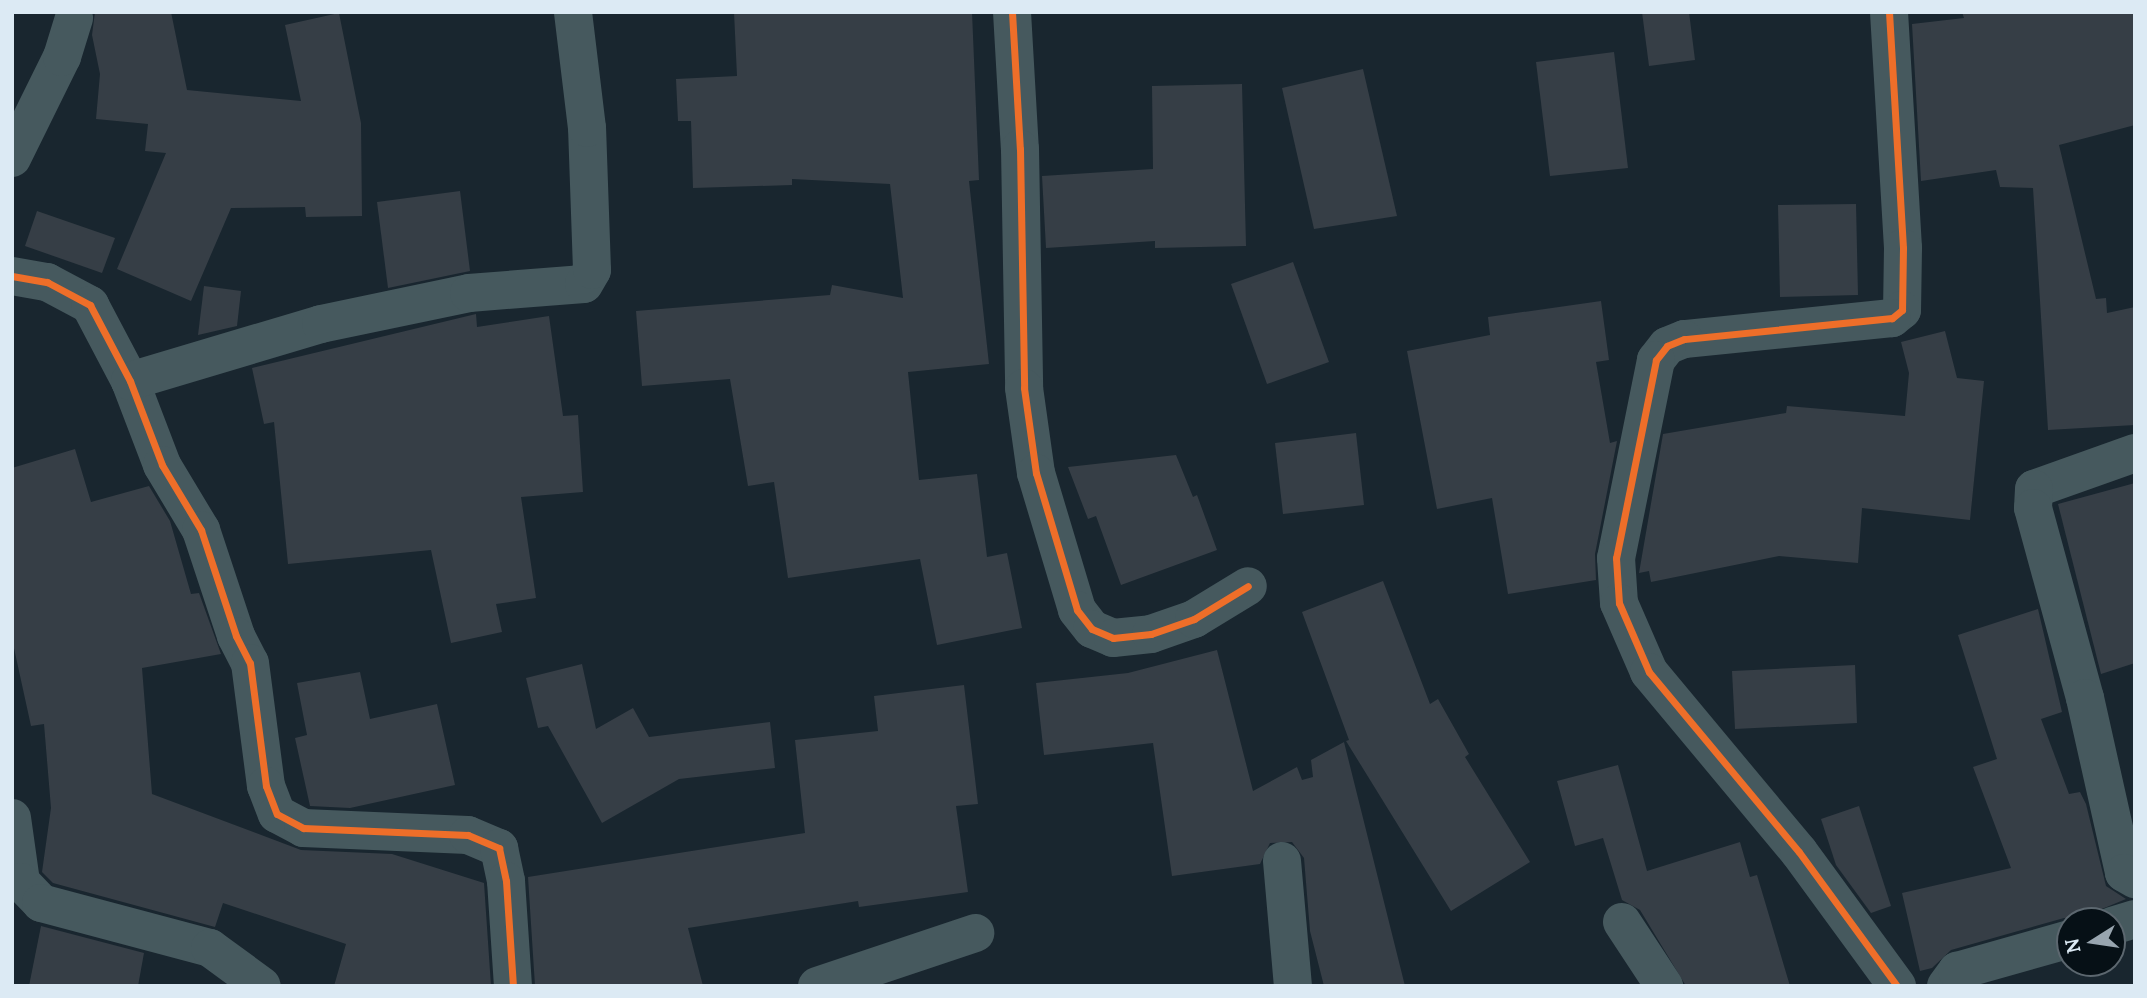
<!DOCTYPE html>
<html>
<head>
<meta charset="utf-8">
<style>
	body { margin:0 }
	#map { position:relative; width:2147px; height:998px; overflow:hidden; background:#19262f; font-family:Lora,serif }
	div>[style] { position:absolute }
	[style*='--x'] { left:calc(var(--x)*1px); top:calc(var(--y)*1px); width:calc(var(--w)*1px); rotate:calc(var(--a)*1deg) }
	.building>* { inset:0; background:#363e46 }
	.minor>* { height:38px; margin:-19px; padding:0 19px; transform-origin:19px; border-radius:19px; background:#46595e }
	.cycleway>* { height:7px; margin:-3.5px; padding:0 3.5px; transform-origin:3.5px; border-radius:3.5px; background:#ee6e29 }
	span { translate:-50% -50%; white-space:nowrap; text-align:center; line-height:1.15; -webkit-text-stroke:7px #061016; paint-order:stroke }
	.frame { position:absolute; inset:0; border:14px solid #dceaf4; pointer-events:none }
	.north { position:absolute; left:2056px; top:907px; width:70px; height:70px; box-sizing:border-box; background:#061016; border:2px solid #5c676f; border-radius:50%; rotate:258deg; font-size:19px; font-weight:700; line-height:28px; text-align:center; color:#dceaf4 }
	.north::after { content:''; display:block; margin:auto; width:24px; height:32px; background:#98a5af; clip-path:polygon(50% 0,100% 100%,50% 72%,0 100%) }
</style>
</head>
<body>
<div id="map">
	<div class="building">
		<i style="clip-path:polygon(95px 12px,171px 12px,187px 90px,301px 101px,285px 25px,339px 13px,361px 123px,362px 216px,306px 217px,305px 207px,231px 208px,191px 301px,117px 269px,166px 153px,145px 151px,148px 124px,96px 119px,100px 74px,92px 35px)"></i>
		<i style="clip-path:polygon(734px 12px,972px 12px,979px 180px,969px 181px,989px 364px,908px 372px,919px 480px,977px 474px,987px 557px,1007px 553px,1022px 628px,937px 645px,920px 559px,788px 578px,774px 482px,748px 486px,730px 379px,642px 386px,636px 311px,830px 295px,832px 285px,903px 298px,890px 184px,792px 179px,792px 185px,693px 188px,691px 121px,678px 121px,676px 79px,737px 76px)"></i>
		<i style="clip-path:polygon(1642px 12px,1689px 12px,1695px 60px,1649px 66px)"></i>
		<i style="clip-path:polygon(1962px 12px,2135px 12px,2135px 125px,2059px 145px,2096px 299px,2106px 298px,2107px 313px,2135px 307px,2135px 425px,2048px 430px,2033px 188px,2000px 187px,1996px 170px,1921px 181px,1912px 24px,1964px 18px)"></i>
		<i style="clip-path:polygon(1614px 52px,1628px 168px,1550px 176px,1536px 62px)"></i>
		<i style="clip-path:polygon(1363px 69px,1397px 216px,1314px 229px,1282px 88px)"></i>
		<i style="clip-path:polygon(1242px 84px,1246px 246px,1155px 248px,1155px 241px,1046px 248px,1042px 176px,1153px 169px,1152px 86px)"></i>
		<i style="clip-path:polygon(460px 191px,470px 271px,388px 288px,377px 202px)"></i>
		<i style="clip-path:polygon(1856px 204px,1858px 295px,1780px 297px,1778px 205px)"></i>
		<i style="clip-path:polygon(37px 211px,115px 238px,102px 273px,25px 246px)"></i>
		<i style="clip-path:polygon(1293px 262px,1329px 362px,1267px 384px,1231px 284px)"></i>
		<i style="clip-path:polygon(204px 286px,241px 291px,237px 326px,198px 335px)"></i>
		<i style="clip-path:polygon(1601px 301px,1609px 360px,1596px 362px,1610px 443px,1617px 441px,1595px 554px,1596px 580px,1508px 594px,1492px 498px,1437px 509px,1407px 351px,1490px 335px,1488px 317px)"></i>
		<i style="clip-path:polygon(476px 314px,477px 327px,549px 316px,563px 416px,578px 415px,583px 492px,521px 497px,536px 598px,496px 604px,502px 632px,451px 643px,431px 550px,288px 564px,274px 422px,264px 424px,252px 368px)"></i>
		<i style="clip-path:polygon(1945px 331px,1957px 378px,1984px 381px,1970px 520px,1862px 508px,1858px 563px,1779px 556px,1651px 582px,1649px 571px,1639px 573px,1663px 434px,1786px 413px,1787px 406px,1905px 416px,1909px 373px,1901px 342px)"></i>
		<i style="clip-path:polygon(1356px 433px,1364px 505px,1283px 514px,1275px 443px)"></i>
		<i style="clip-path:polygon(75px 449px,91px 502px,149px 486px,170px 521px,191px 594px,199px 593px,221px 654px,142px 668px,152px 794px,301px 850px,392px 854px,484px 883px,491px 986px,334px 986px,346px 944px,223px 903px,215px 927px,53px 883px,42px 872px,51px 808px,44px 724px,31px 726px,12px 639px,12px 468px)"></i>
		<i style="clip-path:polygon(1176px 455px,1193px 497px,1197px 495px,1217px 550px,1121px 585px,1096px 516px,1088px 519px,1068px 467px)"></i>
		<i style="clip-path:polygon(2135px 483px,2135px 663px,2101px 674px,2058px 504px)"></i>
		<i style="clip-path:polygon(1383px 581px,1430px 704px,1438px 699px,1469px 754px,1465px 757px,1530px 862px,1451px 911px,1346px 741px,1349px 740px,1302px 612px)"></i>
		<i style="clip-path:polygon(2038px 609px,2062px 712px,2041px 719px,2069px 794px,2080px 792px,2086px 804px,2106px 886px,2126px 899px,2097px 911px,2091px 921px,2064px 918px,1951px 950px,1932px 968px,1920px 971px,1902px 893px,2011px 868px,1973px 767px,1997px 759px,1958px 635px)"></i>
		<i style="clip-path:polygon(1217px 650px,1253px 791px,1297px 767px,1302px 780px,1313px 777px,1311px 760px,1344px 742px,1405px 986px,1324px 986px,1310px 931px,1304px 858px,1292px 842px,1270px 843px,1260px 864px,1172px 876px,1153px 743px,1044px 755px,1036px 683px,1128px 673px)"></i>
		<i style="clip-path:polygon(582px 664px,596px 729px,633px 708px,649px 737px,770px 722px,775px 768px,679px 779px,602px 823px,548px 726px,538px 728px,526px 678px)"></i>
		<i style="clip-path:polygon(1855px 665px,1857px 723px,1735px 729px,1732px 671px)"></i>
		<i style="clip-path:polygon(360px 672px,370px 719px,437px 704px,455px 785px,350px 808px,310px 806px,295px 738px,307px 735px,297px 683px)"></i>
		<i style="clip-path:polygon(964px 685px,978px 804px,956px 806px,968px 892px,859px 907px,858px 901px,688px 928px,703px 986px,535px 986px,528px 877px,805px 833px,795px 740px,878px 731px,874px 696px)"></i>
		<i style="clip-path:polygon(1618px 765px,1647px 871px,1740px 842px,1750px 877px,1757px 875px,1790px 986px,1686px 986px,1640px 910px,1622px 900px,1603px 838px,1575px 846px,1557px 781px)"></i>
		<i style="clip-path:polygon(1859px 806px,1891px 906px,1871px 913px,1836px 865px,1821px 819px)"></i>
		<i style="clip-path:polygon(41px 926px,144px 953px,138px 986px,29px 986px)"></i>
	</div>
	<div class="minor">
		<i style="--x:1012;--y:12;--w:137;--a:86.7"></i>
		<i style="--x:1020;--y:149;--w:239;--a:89"></i>
		<i style="--x:1024;--y:388;--w:86;--a:82"></i>
		<i style="--x:1036;--y:473;--w:143;--a:73.3"></i>
		<i style="--x:1077;--y:610;--w:24;--a:52"></i>
		<i style="--x:1092;--y:629;--w:23;--a:23"></i>
		<i style="--x:1113;--y:638;--w:38;--a:-6"></i>
		<i style="--x:1151;--y:634;--w:46;--a:-19.2"></i>
		<i style="--x:1194;--y:619;--w:63;--a:-31.4"></i>
		<i style="--x:1889;--y:12;--w:236;--a:86.6"></i>
		<i style="--x:1903;--y:248;--w:62;--a:90.9"></i>
		<i style="--x:1902;--y:310;--w:13;--a:141"></i>
		<i style="--x:1892;--y:318;--w:209;--a:174.2"></i>
		<i style="--x:1684;--y:339;--w:18;--a:158"></i>
		<i style="--x:1667;--y:346;--w:18;--a:128"></i>
		<i style="--x:1656;--y:360;--w:202;--a:101.4"></i>
		<i style="--x:1616;--y:558;--w:45;--a:86.2"></i>
		<i style="--x:1619;--y:603;--w:75;--a:66.5"></i>
		<i style="--x:1649;--y:672;--w:234;--a:50.2"></i>
		<i style="--x:1799;--y:852;--w:166;--a:53.8"></i>
		<i style="--x:12;--y:158;--w:113;--a:-63.7"></i>
		<i style="--x:62;--y:57;--w:41;--a:-72.9"></i>
		<i style="--x:12;--y:276;--w:36;--a:10"></i>
		<i style="--x:47;--y:282;--w:49;--a:28.1"></i>
		<i style="--x:90;--y:305;--w:86;--a:62.2"></i>
		<i style="--x:130;--y:381;--w:90;--a:69.1"></i>
		<i style="--x:162;--y:465;--w:76;--a:59"></i>
		<i style="--x:201;--y:530;--w:112;--a:71.7"></i>
		<i style="--x:236;--y:636;--w:30;--a:63"></i>
		<i style="--x:250;--y:663;--w:124;--a:82.6"></i>
		<i style="--x:266;--y:786;--w:30;--a:69"></i>
		<i style="--x:277;--y:814;--w:30;--a:28"></i>
		<i style="--x:303;--y:828;--w:165;--a:2.4"></i>
		<i style="--x:468;--y:835;--w:34;--a:23"></i>
		<i style="--x:499;--y:848;--w:34;--a:78"></i>
		<i style="--x:506;--y:881;--w:105;--a:86.2"></i>
		<i style="--x:130;--y:381;--w:199;--a:-16.6"></i>
		<i style="--x:321;--y:324;--w:151;--a:-11.8"></i>
		<i style="--x:469;--y:293;--w:115;--a:-4.5"></i>
		<i style="--x:584;--y:284;--w:16;--a:-60"></i>
		<i style="--x:592;--y:270;--w:142;--a:-92"></i>
		<i style="--x:587;--y:128;--w:117;--a:-96.9"></i>
		<i style="--x:2135;--y:453;--w:107;--a:160.4"></i>
		<i style="--x:2034;--y:489;--w:19;--a:93"></i>
		<i style="--x:2033;--y:508;--w:197;--a:74.7"></i>
		<i style="--x:2085;--y:698;--w:179;--a:77.4"></i>
		<i style="--x:2124;--y:873;--w:13;--a:29"></i>
		<i style="--x:12;--y:818;--w:65;--a:82"></i>
		<i style="--x:21;--y:882;--w:29;--a:46"></i>
		<i style="--x:41;--y:903;--w:175;--a:14.9"></i>
		<i style="--x:210;--y:948;--w:64;--a:36.2"></i>
		<i style="--x:1282;--y:861;--w:125;--a:85"></i>
		<i style="--x:1622;--y:922;--w:77;--a:56.7"></i>
		<i style="--x:2112;--y:926;--w:24;--a:-17"></i>
		<i style="--x:817;--y:986;--w:167;--a:-18.5"></i>
		<i style="--x:1946;--y:986;--w:19;--a:-54"></i>
		<i style="--x:1957;--y:971;--w:117;--a:-15.8"></i>
	</div>
	<div class="cycleway">
		<i style="--x:1012;--y:12;--w:137;--a:86.7"></i>
		<i style="--x:1020;--y:149;--w:239;--a:89"></i>
		<i style="--x:1024;--y:388;--w:86;--a:82"></i>
		<i style="--x:1036;--y:473;--w:143;--a:73.3"></i>
		<i style="--x:1077;--y:610;--w:24;--a:52"></i>
		<i style="--x:1092;--y:629;--w:23;--a:23"></i>
		<i style="--x:1113;--y:638;--w:38;--a:-6"></i>
		<i style="--x:1151;--y:634;--w:46;--a:-19.2"></i>
		<i style="--x:1194;--y:619;--w:63;--a:-31.4"></i>
		<i style="--x:1889;--y:12;--w:236;--a:86.6"></i>
		<i style="--x:1903;--y:248;--w:62;--a:90.9"></i>
		<i style="--x:1902;--y:310;--w:13;--a:141"></i>
		<i style="--x:1892;--y:318;--w:209;--a:174.2"></i>
		<i style="--x:1684;--y:339;--w:18;--a:158"></i>
		<i style="--x:1667;--y:346;--w:18;--a:128"></i>
		<i style="--x:1656;--y:360;--w:202;--a:101.4"></i>
		<i style="--x:1616;--y:558;--w:45;--a:86.2"></i>
		<i style="--x:1619;--y:603;--w:75;--a:66.5"></i>
		<i style="--x:1649;--y:672;--w:234;--a:50.2"></i>
		<i style="--x:1799;--y:852;--w:166;--a:53.8"></i>
		<i style="--x:12;--y:276;--w:36;--a:10"></i>
		<i style="--x:47;--y:282;--w:49;--a:28.1"></i>
		<i style="--x:90;--y:305;--w:86;--a:62.2"></i>
		<i style="--x:130;--y:381;--w:90;--a:69.1"></i>
		<i style="--x:162;--y:465;--w:76;--a:59"></i>
		<i style="--x:201;--y:530;--w:112;--a:71.7"></i>
		<i style="--x:236;--y:636;--w:30;--a:63"></i>
		<i style="--x:250;--y:663;--w:124;--a:82.6"></i>
		<i style="--x:266;--y:786;--w:30;--a:69"></i>
		<i style="--x:277;--y:814;--w:30;--a:28"></i>
		<i style="--x:303;--y:828;--w:165;--a:2.4"></i>
		<i style="--x:468;--y:835;--w:34;--a:23"></i>
		<i style="--x:499;--y:848;--w:34;--a:78"></i>
		<i style="--x:506;--y:881;--w:105;--a:86.2"></i>
	</div>
	<div class="frame"></div>
	<div class="north">N</div>
</div>
</body>
</html>
